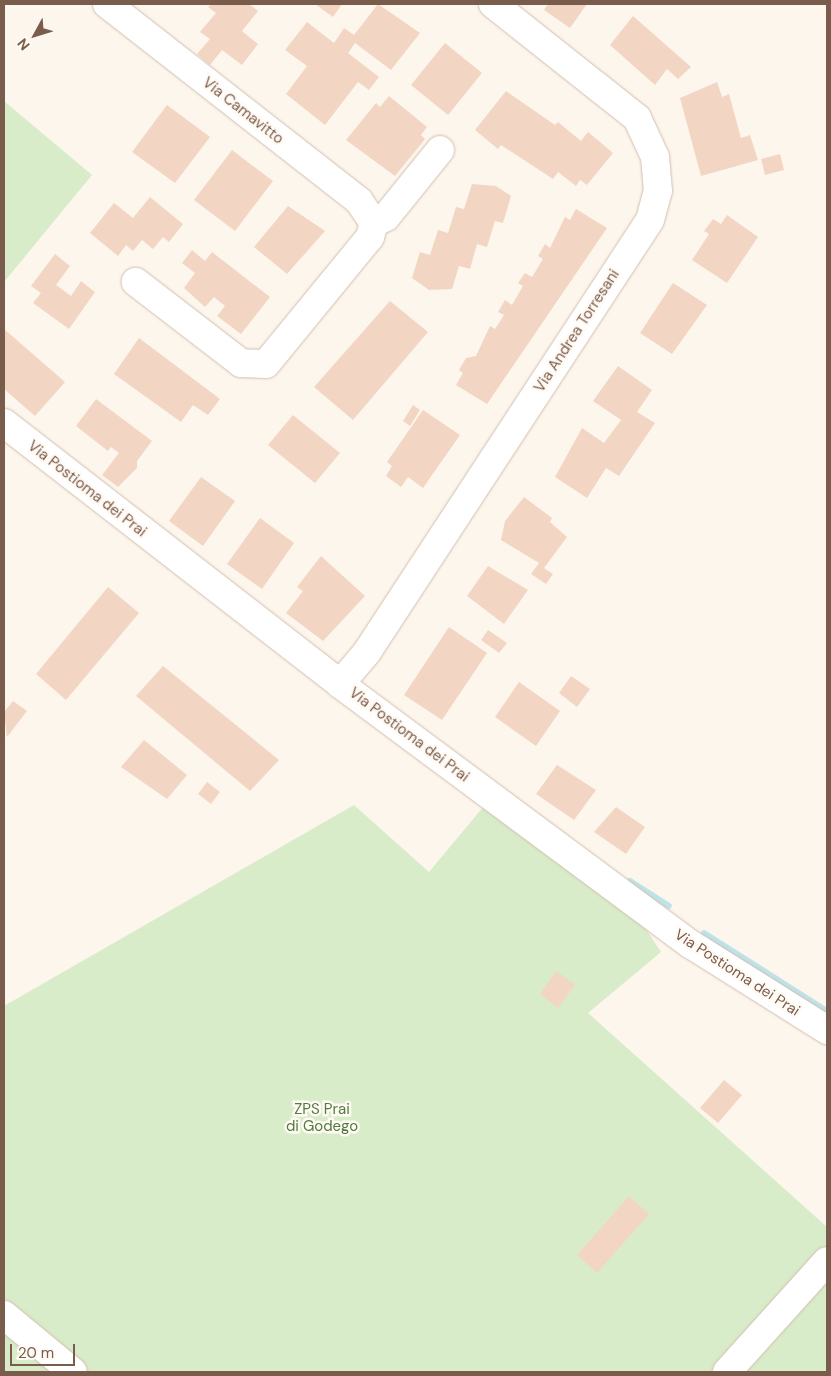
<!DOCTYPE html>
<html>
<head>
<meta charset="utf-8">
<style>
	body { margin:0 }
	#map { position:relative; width:831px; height:1376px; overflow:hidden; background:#fdf6ec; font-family:"DM Sans",sans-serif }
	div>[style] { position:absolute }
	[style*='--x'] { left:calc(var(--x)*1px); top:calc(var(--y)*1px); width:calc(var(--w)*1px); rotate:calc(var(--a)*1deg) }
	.green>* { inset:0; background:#d8ecc9 }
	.stream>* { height:6px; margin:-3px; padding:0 3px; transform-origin:3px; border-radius:3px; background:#bfe3e8 }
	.building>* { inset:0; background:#f3d5c3 }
	.roads { filter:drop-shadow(0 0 1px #d1beb0) drop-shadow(0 0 1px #d1beb0) }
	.minor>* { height:28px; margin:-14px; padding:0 14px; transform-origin:14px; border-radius:14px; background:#fff }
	span { translate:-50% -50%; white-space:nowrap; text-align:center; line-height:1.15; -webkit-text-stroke:5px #fffaf3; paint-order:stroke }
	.street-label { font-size:15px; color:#7a5c4d }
	.park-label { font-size:15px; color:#537a41 }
	.frame { position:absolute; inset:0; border:5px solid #7a5c4d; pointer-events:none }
	.north { position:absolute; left:10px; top:10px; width:50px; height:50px; -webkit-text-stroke:4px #fffaf3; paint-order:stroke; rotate:231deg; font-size:14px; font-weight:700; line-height:20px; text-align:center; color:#7a5c4d }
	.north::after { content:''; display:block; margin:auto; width:18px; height:22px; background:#7a5c4d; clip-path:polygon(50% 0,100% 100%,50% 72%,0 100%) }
	.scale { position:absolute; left:10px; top:1344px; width:65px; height:22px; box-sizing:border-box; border:2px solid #7a5c4d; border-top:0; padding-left:6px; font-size:15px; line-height:18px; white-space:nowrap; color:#7a5c4d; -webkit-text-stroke:4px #fffaf3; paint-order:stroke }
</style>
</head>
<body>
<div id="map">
	<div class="green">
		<i style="clip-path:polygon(4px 101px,92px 175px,4px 282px)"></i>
		<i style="clip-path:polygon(354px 805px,429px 872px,484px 806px,642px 923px,661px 952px,588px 1013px,827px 1227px,827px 1372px,4px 1372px,4px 1006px)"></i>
	</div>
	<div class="stream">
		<i style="--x:630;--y:881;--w:46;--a:32.7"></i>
		<i style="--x:704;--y:933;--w:146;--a:32.4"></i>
	</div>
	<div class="building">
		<i style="clip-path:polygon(211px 4px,249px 4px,258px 11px,242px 31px,258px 44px,242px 65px,222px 50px,210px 65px,197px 54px,210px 39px,200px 32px,216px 13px,208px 7px)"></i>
		<i style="clip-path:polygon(315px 4px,342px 4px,333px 17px)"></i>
		<i style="clip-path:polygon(378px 4px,420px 33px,391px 70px,355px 43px,348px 53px,379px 77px,369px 90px,358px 82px,325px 125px,286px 94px,307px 66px,285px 50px,307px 22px,334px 43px,344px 28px,354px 35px)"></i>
		<i style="clip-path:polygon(548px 4px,587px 4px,570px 28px,544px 10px)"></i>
		<i style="clip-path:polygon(633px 16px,691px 67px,678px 79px,667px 69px,655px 85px,610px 45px)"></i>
		<i style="clip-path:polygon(445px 43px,482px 73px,448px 115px,411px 85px)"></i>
		<i style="clip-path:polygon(717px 82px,722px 97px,729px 94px,741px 138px,750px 135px,758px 160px,701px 176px,680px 98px)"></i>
		<i style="clip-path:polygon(506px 91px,555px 125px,558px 122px,581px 141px,588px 132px,613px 153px,587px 185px,580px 180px,576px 186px,558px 172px,553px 179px,501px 145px,498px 149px,475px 130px)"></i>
		<i style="clip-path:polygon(389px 96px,427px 127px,421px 135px,425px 139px,395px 176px,346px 140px,376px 103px,380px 107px)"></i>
		<i style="clip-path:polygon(167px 105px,210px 137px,175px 183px,132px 152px)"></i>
		<i style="clip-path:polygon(232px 150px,273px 181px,235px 231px,194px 200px)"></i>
		<i style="clip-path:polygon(780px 154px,784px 170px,765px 175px,761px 159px)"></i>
		<i style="clip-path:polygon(472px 184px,496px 186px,511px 196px,503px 223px,495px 221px,487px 247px,477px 244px,470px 269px,459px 266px,452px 289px,429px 290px,412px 278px,420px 252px,430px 255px,438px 230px,448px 233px,456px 207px,464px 209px)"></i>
		<i style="clip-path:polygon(150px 197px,183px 224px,169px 242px,163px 237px,153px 249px,142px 240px,133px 251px,126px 245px,118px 256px,90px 233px,114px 203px,133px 218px)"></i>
		<i style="clip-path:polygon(288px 206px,325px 231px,287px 274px,254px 247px)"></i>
		<i style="clip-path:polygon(576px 209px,607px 228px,487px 404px,456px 385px,463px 373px,459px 370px,466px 358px,476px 356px,490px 326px,495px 329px,504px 315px,498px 312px,505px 300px,512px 305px,523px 286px,518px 283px,525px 273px,532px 277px,543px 259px,538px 256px,545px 244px,550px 248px,565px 217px,570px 220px)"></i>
		<i style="clip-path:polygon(727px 215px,758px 237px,727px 283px,692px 260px,709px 234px,704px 231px,713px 219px,721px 224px)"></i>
		<i style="clip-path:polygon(192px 250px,205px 261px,212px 252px,270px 297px,241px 334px,217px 316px,225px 306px,214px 297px,205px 307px,184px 288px,195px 273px,182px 263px)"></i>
		<i style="clip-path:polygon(55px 254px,70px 266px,56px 285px,71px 296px,81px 281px,95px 292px,69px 329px,33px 303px,41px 293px,31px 286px)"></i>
		<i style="clip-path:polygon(673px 283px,707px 305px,672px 354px,640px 333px)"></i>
		<i style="clip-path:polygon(390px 301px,428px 332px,353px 420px,314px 387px)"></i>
		<i style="clip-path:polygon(4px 329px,65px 382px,35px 416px,4px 389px)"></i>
		<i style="clip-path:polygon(139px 338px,220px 399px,208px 415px,193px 405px,181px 422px,114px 374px)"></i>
		<i style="clip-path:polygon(618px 366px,652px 390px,637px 412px,655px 423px,619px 476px,606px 468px,587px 498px,555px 477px,582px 428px,604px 443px,621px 420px,593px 401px)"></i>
		<i style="clip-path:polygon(96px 399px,152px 441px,137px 461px,137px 468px,118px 487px,102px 475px,119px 453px,111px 447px,108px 451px,76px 426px)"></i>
		<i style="clip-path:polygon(413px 405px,420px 410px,410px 426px,403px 421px)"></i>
		<i style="clip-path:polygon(423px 410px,460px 435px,423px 488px,408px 477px,401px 487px,386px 476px,392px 466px,387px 462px)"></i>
		<i style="clip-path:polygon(293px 415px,340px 453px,315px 483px,268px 445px)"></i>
		<i style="clip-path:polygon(201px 477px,235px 501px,203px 546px,169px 521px)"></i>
		<i style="clip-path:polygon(524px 497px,552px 518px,550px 522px,567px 537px,544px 568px,553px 574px,546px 584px,531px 574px,539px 563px,501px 540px,505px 521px)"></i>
		<i style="clip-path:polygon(260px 518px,294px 543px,262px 589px,227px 564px)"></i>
		<i style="clip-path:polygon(321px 556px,365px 596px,323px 641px,286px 613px,303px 591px,297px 587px)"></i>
		<i style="clip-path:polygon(488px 566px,528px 590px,504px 624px,467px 596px)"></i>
		<i style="clip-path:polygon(108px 587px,139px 613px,66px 700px,36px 674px)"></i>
		<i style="clip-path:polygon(449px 627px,487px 653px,442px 720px,404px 695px)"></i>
		<i style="clip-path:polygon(488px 630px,507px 643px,499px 653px,481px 640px)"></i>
		<i style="clip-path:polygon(163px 666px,279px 760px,250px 791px,136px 696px)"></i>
		<i style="clip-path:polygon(571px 676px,590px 689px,577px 707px,559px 693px)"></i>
		<i style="clip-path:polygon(519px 682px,560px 711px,536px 746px,495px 717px)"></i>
		<i style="clip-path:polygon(13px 701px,27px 711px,7px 737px,4px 712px)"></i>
		<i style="clip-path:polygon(144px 740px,187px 775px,167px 799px,121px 767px)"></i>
		<i style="clip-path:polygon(557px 765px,596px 790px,574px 820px,536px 794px)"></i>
		<i style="clip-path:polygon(207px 782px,220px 792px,211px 804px,198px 794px)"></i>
		<i style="clip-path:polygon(616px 807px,645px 827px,626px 854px,594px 832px)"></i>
		<i style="clip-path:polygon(556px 971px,575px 985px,558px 1008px,540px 994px)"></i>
		<i style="clip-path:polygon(724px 1080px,742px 1095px,718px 1123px,700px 1108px)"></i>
		<i style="clip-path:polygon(629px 1196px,649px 1214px,597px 1273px,577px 1255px)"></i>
	</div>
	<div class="roads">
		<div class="minor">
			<i style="--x:107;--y:4;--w:320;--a:38"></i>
			<i style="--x:359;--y:201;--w:27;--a:56"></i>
			<i style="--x:374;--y:223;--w:15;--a:106"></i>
			<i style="--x:370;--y:237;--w:164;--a:129.3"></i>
			<i style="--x:266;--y:364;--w:25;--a:-178"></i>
			<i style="--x:241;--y:363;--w:133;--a:-142.4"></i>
			<i style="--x:374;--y:223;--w:13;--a:-27"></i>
			<i style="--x:386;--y:217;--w:86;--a:-51.1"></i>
			<i style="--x:4;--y:423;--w:425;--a:37.8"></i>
			<i style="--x:340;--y:684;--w:438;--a:36.6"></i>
			<i style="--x:692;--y:945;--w:160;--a:32.2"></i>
			<i style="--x:340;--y:684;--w:42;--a:-49.8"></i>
			<i style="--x:367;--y:652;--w:516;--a:-56.77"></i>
			<i style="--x:650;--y:220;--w:30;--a:-75"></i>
			<i style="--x:658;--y:191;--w:34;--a:-95"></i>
			<i style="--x:655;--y:157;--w:43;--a:-114.8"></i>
			<i style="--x:637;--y:118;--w:184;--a:-141.6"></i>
			<i style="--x:4;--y:1315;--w:89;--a:39.6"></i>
			<i style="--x:727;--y:1372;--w:149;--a:-48"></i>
		</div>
	</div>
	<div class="street-label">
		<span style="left:243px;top:111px;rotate:38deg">Via Camavitto</span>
		<span style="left:577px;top:331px;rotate:-57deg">Via Andrea Torresani</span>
		<span style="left:87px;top:489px;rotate:38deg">Via Postioma dei Prai</span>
		<span style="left:409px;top:735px;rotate:37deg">Via Postioma dei Prai</span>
		<span style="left:737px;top:973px;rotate:33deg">Via Postioma dei Prai</span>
	</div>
	<div class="park-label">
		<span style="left:322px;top:1118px">ZPS Prai<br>di Godego</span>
	</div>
	<div class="frame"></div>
	<div class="north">N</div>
	<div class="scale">20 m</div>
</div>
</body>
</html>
